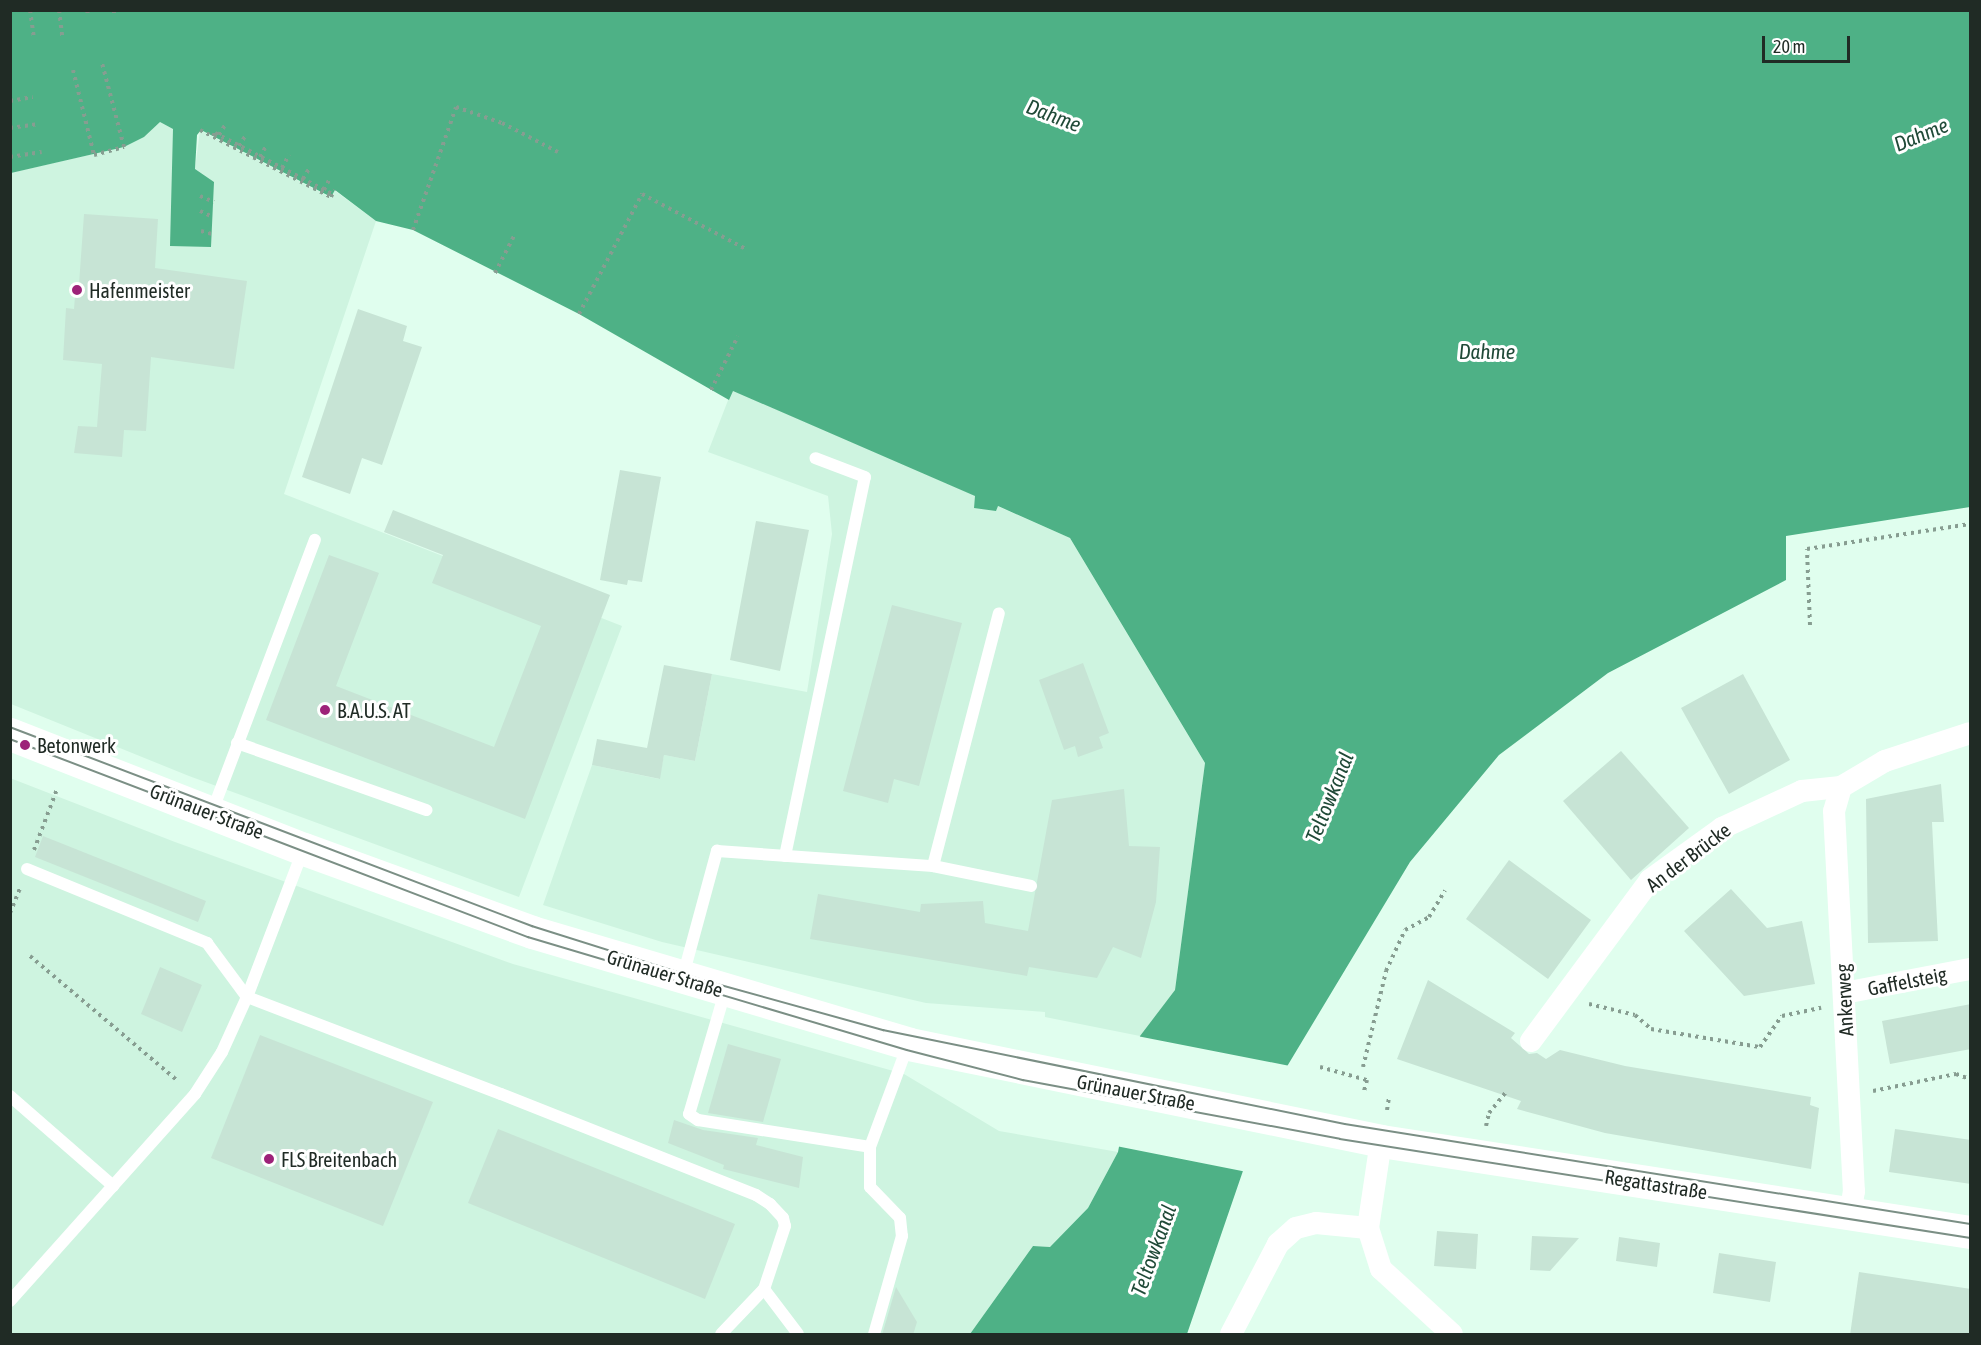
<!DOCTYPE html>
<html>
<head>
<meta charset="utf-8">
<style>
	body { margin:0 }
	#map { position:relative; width:1981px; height:1345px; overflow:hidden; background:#e0feee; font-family:"Asap Condensed",sans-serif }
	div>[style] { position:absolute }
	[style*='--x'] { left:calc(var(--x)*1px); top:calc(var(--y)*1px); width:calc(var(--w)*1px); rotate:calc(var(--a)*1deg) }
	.built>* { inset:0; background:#cef4e0 }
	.water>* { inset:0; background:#4eb186 }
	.pier>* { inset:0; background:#e0feee }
	.building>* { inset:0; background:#c7e4d5 }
	.path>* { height:4px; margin-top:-2px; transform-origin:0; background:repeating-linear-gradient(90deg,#879d91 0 3px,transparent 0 7.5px) }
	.lane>* { height:12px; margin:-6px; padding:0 6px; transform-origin:6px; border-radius:6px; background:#fff }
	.street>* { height:22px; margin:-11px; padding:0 11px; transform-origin:11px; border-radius:11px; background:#fff }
	.secondary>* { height:33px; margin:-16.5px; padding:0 16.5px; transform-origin:16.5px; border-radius:16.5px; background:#fff }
	.tram>* { height:1.5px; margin:-0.75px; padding:0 0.75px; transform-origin:0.75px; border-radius:0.75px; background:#7b8f85 }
	.dots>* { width:16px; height:16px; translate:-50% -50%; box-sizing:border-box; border:3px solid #fff; border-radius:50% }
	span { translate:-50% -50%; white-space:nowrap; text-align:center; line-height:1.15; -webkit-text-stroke:6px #fff; paint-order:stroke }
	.poi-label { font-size:20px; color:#202b25 }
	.left { translate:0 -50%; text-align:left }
	.street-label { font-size:20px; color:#202b25 }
	.water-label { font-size:21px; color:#204a38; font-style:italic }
	.frame { position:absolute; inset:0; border:12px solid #202b25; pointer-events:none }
	.scale { position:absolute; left:1762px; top:36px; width:88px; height:27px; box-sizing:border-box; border:3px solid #202b25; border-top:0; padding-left:8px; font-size:18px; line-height:21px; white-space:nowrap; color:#202b25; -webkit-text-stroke:4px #fff; paint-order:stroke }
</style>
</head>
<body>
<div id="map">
	<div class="built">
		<i style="clip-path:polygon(160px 122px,173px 129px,195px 169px,200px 130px,330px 197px,334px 190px,376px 221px,284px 494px,622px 626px,519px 897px,189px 776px,11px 704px,10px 173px,124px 147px,144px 137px)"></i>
		<i style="clip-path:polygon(732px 390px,976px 496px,974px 508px,997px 506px,1070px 538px,1205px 763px,1175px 990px,1140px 1036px,1045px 1017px,1045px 1012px,926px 1003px,662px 942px,543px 905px,592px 765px,659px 779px,664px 755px,695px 761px,712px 674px,807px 692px,832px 534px,828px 496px,708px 452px)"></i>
		<i style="clip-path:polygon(10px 778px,175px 842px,513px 964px,904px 1074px,999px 1131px,1118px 1152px,1088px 1208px,1050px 1247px,1033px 1246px,970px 1334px,11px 1334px)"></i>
	</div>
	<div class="water">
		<i style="clip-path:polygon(10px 11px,1970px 11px,1970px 507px,1786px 536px,1786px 580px,1608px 673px,1499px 755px,1410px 862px,1268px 1098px,1187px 1334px,970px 1334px,1033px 1246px,1050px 1247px,1088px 1208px,1118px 1152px,1140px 1036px,1175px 990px,1205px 763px,1070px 538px,998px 506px,996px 511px,974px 508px,975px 496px,733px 391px,729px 400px,579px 314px,413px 230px,376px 221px,335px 190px,331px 197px,201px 130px,197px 135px,195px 169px,214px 182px,211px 247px,170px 246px,173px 129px,160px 122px,144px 137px,124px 147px,11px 173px)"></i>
	</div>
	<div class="pier">
		<i style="clip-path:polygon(1137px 1036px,1290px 1066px,1271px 1099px,1247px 1172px,1116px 1146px)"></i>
	</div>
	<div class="building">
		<i style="clip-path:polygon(84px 214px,158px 219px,155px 268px,247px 281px,234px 369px,151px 357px,146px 431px,124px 430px,122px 457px,74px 453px,78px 426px,97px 427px,102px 364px,63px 360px,66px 308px,74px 309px,76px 284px,79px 284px)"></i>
		<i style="clip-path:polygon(358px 309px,407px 326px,403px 341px,422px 347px,382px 465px,362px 458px,350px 494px,302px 477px)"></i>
		<i style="clip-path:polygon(620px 470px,661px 477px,642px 582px,628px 580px,627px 585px,600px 580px)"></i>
		<i style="clip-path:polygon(393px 510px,610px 595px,525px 819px,266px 720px,329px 555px,379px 573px,336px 686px,494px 747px,541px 626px,432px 583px,443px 555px,384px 532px)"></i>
		<i style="clip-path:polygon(756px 521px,809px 530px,780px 671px,730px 660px)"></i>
		<i style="clip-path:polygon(892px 605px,962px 623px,919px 786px,894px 779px,888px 803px,843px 791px)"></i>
		<i style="clip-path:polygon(1083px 663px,1109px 733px,1099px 737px,1103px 748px,1078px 757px,1075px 746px,1064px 750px,1039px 680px)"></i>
		<i style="clip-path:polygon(664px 665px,712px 674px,695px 761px,664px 755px,660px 779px,592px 765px,597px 739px,647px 748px)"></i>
		<i style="clip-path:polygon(1743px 674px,1790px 760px,1729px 794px,1681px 708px)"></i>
		<i style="clip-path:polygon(1621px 751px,1689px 828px,1631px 880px,1563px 801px)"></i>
		<i style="clip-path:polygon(1941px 784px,1944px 822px,1932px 822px,1938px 941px,1868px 943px,1866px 799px)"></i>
		<i style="clip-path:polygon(1124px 789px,1129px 846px,1160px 847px,1156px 902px,1141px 958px,1113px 947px,1097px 978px,1029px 967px,1027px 976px,810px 939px,818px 894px,920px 912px,921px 904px,983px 901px,985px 923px,1028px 931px,1052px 800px)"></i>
		<i style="clip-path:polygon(43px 836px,206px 901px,198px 922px,35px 857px)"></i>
		<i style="clip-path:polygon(1509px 860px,1591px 920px,1548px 979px,1466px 919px)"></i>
		<i style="clip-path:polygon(1731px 889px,1767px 928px,1802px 921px,1815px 984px,1744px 996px,1684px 931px)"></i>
		<i style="clip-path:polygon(160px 967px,202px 985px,182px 1032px,141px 1014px)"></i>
		<i style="clip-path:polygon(1428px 980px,1515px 1033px,1511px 1038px,1529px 1054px,1537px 1053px,1546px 1059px,1560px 1050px,1625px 1066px,1811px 1097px,1810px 1105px,1819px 1108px,1811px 1169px,1605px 1133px,1517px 1109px,1521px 1101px,1397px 1059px)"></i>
		<i style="clip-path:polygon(1971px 1004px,1971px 1049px,1890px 1064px,1882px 1021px)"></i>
		<i style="clip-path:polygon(260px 1035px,433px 1102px,383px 1226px,211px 1158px)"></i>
		<i style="clip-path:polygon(728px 1044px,781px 1059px,763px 1122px,708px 1113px)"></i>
		<i style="clip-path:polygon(674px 1120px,703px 1130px,758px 1138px,756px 1145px,803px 1157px,799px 1188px,723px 1169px,724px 1165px,668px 1143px)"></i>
		<i style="clip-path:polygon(498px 1129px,735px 1224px,705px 1299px,468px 1203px)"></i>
		<i style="clip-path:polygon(1895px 1129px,1971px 1140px,1971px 1184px,1889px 1172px)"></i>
		<i style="clip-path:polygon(1437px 1231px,1478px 1234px,1476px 1269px,1434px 1266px)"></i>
		<i style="clip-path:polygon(1532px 1236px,1579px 1238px,1550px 1271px,1530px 1270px)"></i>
		<i style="clip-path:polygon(1619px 1237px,1660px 1243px,1657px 1267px,1616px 1261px)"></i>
		<i style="clip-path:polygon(1719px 1253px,1776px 1262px,1770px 1302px,1713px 1293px)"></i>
		<i style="clip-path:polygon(1859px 1272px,1971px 1289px,1971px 1335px,1850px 1335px)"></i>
		<i style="clip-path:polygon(896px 1287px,917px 1322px,913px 1335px,882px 1335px)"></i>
	</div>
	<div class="path">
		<i style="--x:30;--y:10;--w:30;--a:82"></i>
		<i style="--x:59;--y:10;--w:26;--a:83"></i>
		<i style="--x:87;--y:10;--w:5;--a:79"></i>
		<i style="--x:114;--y:10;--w:4;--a:90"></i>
		<i style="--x:73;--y:70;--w:88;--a:76.1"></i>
		<i style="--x:94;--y:155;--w:31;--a:-15"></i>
		<i style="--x:124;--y:147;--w:87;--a:-104.7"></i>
		<i style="--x:10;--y:101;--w:23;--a:-10"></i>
		<i style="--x:10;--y:128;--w:27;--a:-8"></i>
		<i style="--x:200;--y:130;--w:147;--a:27.1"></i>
		<i style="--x:331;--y:197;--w:8;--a:-67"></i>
		<i style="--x:219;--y:135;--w:12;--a:-59"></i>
		<i style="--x:213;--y:136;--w:4;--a:-56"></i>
		<i style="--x:215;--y:133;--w:132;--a:27.5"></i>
		<i style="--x:239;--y:146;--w:13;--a:-58"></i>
		<i style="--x:10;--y:157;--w:32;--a:-9"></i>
		<i style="--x:260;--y:157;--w:13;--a:-61"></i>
		<i style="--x:282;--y:168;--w:15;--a:-62"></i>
		<i style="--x:303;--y:179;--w:14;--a:-60"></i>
		<i style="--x:324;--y:190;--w:11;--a:-63"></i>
		<i style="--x:200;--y:196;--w:15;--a:23"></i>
		<i style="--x:200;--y:211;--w:14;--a:25"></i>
		<i style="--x:413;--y:230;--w:130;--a:-70.7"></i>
		<i style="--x:456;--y:107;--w:49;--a:19.2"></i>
		<i style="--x:502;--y:123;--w:63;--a:27.4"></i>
		<i style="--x:201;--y:231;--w:11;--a:15"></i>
		<i style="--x:495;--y:273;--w:44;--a:-62.9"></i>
		<i style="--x:579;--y:314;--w:136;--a:-62.3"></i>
		<i style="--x:642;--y:194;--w:118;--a:27.9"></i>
		<i style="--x:711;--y:390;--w:60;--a:-63.4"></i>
		<i style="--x:1810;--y:625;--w:76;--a:-92.3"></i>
		<i style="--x:1807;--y:549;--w:165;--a:-8.7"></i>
		<i style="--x:34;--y:850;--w:65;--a:-69.3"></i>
		<i style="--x:10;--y:913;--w:27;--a:-68"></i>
		<i style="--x:30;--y:956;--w:194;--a:40.2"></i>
		<i style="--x:1589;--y:1004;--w:47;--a:13.4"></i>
		<i style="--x:1635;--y:1015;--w:21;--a:41"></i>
		<i style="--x:1651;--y:1029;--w:110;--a:9.4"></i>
		<i style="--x:1760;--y:1047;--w:38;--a:-55"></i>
		<i style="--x:1782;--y:1016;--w:40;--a:-12"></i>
		<i style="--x:1320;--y:1067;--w:49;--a:15.5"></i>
		<i style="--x:1367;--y:1080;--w:11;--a:105"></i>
		<i style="--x:1363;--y:1067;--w:99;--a:-76.5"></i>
		<i style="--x:1386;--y:971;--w:45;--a:-65.1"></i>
		<i style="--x:1405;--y:930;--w:27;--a:-28"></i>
		<i style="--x:1429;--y:917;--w:31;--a:-59"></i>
		<i style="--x:1873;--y:1091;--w:85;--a:-11.6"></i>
		<i style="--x:1956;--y:1074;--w:15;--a:20"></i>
		<i style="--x:1387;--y:1110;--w:12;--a:-81"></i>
		<i style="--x:1486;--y:1126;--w:13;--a:-77"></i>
		<i style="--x:1489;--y:1113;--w:28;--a:-51"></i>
	</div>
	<div class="lane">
		<i style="--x:237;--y:743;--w:201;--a:19.5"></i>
		<i style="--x:212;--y:812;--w:291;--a:-69.3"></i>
		<i style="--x:785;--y:856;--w:387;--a:-78.1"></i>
		<i style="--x:865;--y:477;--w:53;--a:-159.2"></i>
		<i style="--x:933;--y:866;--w:261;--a:-75.4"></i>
		<i style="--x:27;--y:869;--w:195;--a:22.3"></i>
		<i style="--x:207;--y:943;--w:67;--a:53.5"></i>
		<i style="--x:247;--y:997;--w:272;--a:20.9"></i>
		<i style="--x:501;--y:1094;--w:274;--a:21.6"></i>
		<i style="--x:756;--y:1195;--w:17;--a:33"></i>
		<i style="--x:770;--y:1204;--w:19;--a:47"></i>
		<i style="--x:783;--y:1218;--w:8;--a:76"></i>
		<i style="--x:785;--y:1226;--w:66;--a:108.4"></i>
		<i style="--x:764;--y:1289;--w:62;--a:133.7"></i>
		<i style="--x:683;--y:976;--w:130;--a:-74.8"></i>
		<i style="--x:717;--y:851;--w:217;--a:4"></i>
		<i style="--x:933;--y:866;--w:100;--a:11.5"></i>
		<i style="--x:725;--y:992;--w:127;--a:106.4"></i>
		<i style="--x:689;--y:1114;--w:11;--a:34"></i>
		<i style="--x:698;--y:1120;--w:174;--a:8.9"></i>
		<i style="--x:870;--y:1147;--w:109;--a:-69.6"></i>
		<i style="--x:10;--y:1096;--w:137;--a:41.1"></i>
		<i style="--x:870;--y:1147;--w:40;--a:90"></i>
		<i style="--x:870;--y:1187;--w:43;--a:45.9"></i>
		<i style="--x:900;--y:1218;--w:18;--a:84"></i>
		<i style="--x:902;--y:1236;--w:102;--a:105.9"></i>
		<i style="--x:764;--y:1289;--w:56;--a:52.9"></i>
		<i style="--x:10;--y:1301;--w:278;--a:-48.2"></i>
		<i style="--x:195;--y:1094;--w:50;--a:-57.3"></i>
		<i style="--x:222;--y:1052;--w:60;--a:-65.6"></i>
		<i style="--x:247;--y:997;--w:157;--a:-69.1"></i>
	</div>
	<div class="street">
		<i style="--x:1841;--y:787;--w:25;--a:106"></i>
		<i style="--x:1834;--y:811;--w:381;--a:87"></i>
		<i style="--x:1854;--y:1191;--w:23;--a:100"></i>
		<i style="--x:1844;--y:993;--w:128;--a:-10.8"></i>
		<i style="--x:1531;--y:1041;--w:200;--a:-53.5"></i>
		<i style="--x:1650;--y:880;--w:89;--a:-35.8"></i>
		<i style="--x:1722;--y:828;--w:88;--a:-24.8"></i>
		<i style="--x:1802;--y:791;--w:39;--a:-6"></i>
		<i style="--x:1841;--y:787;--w:51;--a:-30.6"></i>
		<i style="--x:1885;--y:761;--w:89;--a:-18.2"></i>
		<i style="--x:1381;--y:1141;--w:88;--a:98.5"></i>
		<i style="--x:1368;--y:1228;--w:43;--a:72.4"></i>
		<i style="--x:1381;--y:1269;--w:96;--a:42.5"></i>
		<i style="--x:1231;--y:1334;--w:102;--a:-62.4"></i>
		<i style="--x:1278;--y:1244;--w:24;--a:-42"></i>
		<i style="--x:1296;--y:1228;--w:21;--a:-14"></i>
		<i style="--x:1316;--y:1223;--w:52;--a:5.5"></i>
	</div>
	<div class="secondary">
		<i style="--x:10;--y:734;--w:316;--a:21.4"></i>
		<i style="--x:304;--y:849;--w:243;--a:20"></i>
		<i style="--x:532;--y:932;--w:393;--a:16.5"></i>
		<i style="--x:909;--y:1044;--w:482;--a:11.6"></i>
		<i style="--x:1381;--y:1141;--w:596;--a:8.78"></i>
	</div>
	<div class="tram">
		<i style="--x:10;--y:727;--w:559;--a:20.87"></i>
		<i style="--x:532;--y:926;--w:187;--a:17.5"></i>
		<i style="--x:710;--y:982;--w:180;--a:15.5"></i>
		<i style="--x:883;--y:1030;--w:471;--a:11.5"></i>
		<i style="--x:1345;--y:1124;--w:633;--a:9.09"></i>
		<i style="--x:10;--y:739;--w:555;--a:20.92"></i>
		<i style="--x:528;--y:937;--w:395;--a:16.6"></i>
		<i style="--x:907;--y:1050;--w:120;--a:14.5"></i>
		<i style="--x:1023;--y:1080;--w:322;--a:10.5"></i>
		<i style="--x:1340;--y:1139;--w:638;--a:8.93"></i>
	</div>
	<div class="dots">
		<i style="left:77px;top:290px;background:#9d2279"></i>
		<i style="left:325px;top:710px;background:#9d2279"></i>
		<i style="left:25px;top:745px;background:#9d2279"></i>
		<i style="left:269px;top:1159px;background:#9d2279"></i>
	</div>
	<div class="poi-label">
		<span class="left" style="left:89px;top:290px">Hafenmeister</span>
		<span class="left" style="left:337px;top:710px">B.A.U.S. AT</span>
		<span class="left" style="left:37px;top:745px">Betonwerk</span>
		<span class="left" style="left:281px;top:1159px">FLS Breitenbach</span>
	</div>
	<div class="street-label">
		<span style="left:207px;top:811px;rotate:21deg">Grünauer Straße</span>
		<span style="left:1688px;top:857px;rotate:-37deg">An der Brücke</span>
		<span style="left:665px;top:973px;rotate:17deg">Grünauer Straße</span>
		<span style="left:1907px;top:981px;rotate:-11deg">Gaffelsteig</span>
		<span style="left:1844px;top:1000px;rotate:-93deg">Ankerweg</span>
		<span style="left:1136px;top:1092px;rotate:11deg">Grünauer Straße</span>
		<span style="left:1656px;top:1184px;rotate:9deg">Regattastraße</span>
	</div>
	<div class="water-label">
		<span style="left:1054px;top:115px;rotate:21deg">Dahme</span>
		<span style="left:1921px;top:134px;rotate:-22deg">Dahme</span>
		<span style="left:1487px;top:351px">Dahme</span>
		<span style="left:1329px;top:797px;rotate:-68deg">Teltowkanal</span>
		<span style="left:1153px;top:1250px;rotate:-70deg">Teltowkanal</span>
	</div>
	<div class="frame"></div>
	<div class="scale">20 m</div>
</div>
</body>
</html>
